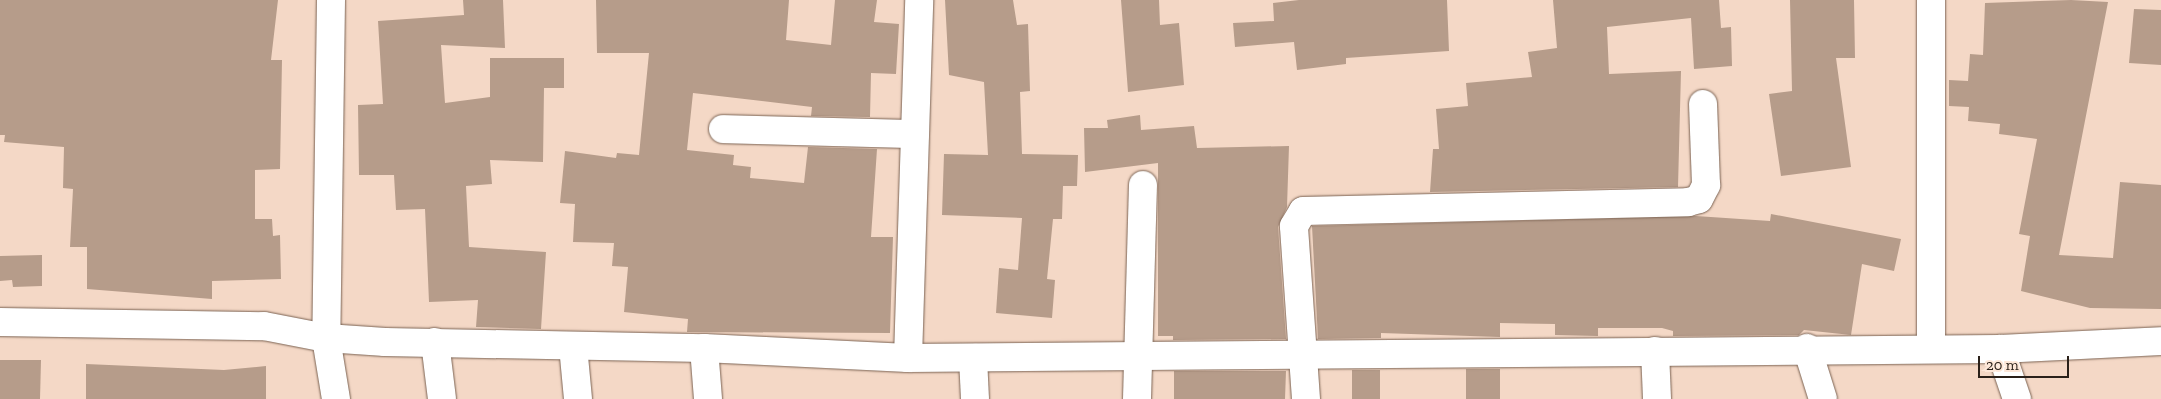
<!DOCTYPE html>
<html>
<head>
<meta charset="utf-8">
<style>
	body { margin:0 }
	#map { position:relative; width:2161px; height:399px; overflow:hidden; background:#f4d8c6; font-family:"Zilla Slab",serif }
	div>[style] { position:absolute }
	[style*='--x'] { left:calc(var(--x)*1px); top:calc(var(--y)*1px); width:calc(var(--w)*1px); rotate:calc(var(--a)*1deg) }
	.building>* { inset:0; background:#b69c8a }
	.roads { filter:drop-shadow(0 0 1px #7b6353) drop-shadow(0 0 1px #7b6353) }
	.street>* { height:28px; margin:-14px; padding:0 14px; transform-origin:14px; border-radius:14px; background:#fff }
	span { translate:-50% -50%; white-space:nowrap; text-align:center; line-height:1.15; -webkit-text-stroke:4px #fde7d8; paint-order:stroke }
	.scale { position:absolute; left:1978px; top:356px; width:91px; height:22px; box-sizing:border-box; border:2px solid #2a2019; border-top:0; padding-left:6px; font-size:15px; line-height:18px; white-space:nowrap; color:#2a2019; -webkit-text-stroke:4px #fde7d8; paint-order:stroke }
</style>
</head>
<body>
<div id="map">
	<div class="building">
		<i style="clip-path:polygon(0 0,278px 0,271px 60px,282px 60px,280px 169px,255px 170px,255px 219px,272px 219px,273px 236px,280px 235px,281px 279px,212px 281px,212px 299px,87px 289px,87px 247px,70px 247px,73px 189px,63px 188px,64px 147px,4px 142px,5px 135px,0 135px)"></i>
		<i style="clip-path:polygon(463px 0,503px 0,505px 48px,441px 45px,445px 103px,490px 97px,490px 58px,564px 58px,564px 88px,544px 88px,543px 162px,490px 160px,492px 184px,466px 186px,469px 247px,546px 252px,541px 329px,476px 327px,478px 300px,429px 302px,425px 209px,396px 210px,394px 175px,359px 175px,358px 105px,383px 104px,378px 21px,464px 15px)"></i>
		<i style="clip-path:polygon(596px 0,789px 0,786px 40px,831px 45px,835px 0,877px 0,874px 22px,899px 24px,896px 74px,871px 73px,870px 117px,811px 116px,812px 107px,693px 93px,687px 150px,734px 155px,733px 165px,751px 167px,750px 178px,804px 183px,808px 147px,877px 149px,871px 237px,893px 237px,890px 333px,687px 332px,688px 319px,624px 312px,628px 267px,612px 266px,614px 243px,573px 242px,575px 204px,560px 203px,565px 151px,616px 158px,617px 153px,639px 155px,649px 53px,597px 53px)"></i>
		<i style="clip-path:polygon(945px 0,1013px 0,1017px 25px,1028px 24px,1030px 91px,1020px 92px,1022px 154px,1078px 155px,1077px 186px,1063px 186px,1062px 219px,1053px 219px,1047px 279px,1055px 280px,1052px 318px,996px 313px,999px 268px,1018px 270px,1022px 218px,942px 215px,944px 154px,988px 155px,984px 82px,949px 75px)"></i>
		<i style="clip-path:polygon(1121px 0,1159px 0,1160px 25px,1179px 23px,1184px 85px,1128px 92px)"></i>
		<i style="clip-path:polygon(1299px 0,1447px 0,1449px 51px,1346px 58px,1346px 64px,1297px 70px,1294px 42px,1235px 47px,1233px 23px,1274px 21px,1273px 3px)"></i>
		<i style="clip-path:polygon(1553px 0,1719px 0,1721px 28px,1731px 27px,1732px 66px,1694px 69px,1691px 18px,1607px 27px,1609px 74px,1681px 71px,1678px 187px,1430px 192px,1433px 149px,1439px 149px,1436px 109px,1468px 106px,1466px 83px,1532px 77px,1528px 52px,1557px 48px)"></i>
		<i style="clip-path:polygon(1790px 0,1854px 0,1855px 58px,1836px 58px,1851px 167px,1781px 176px,1769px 94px,1792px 91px)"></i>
		<i style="clip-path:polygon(2071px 0,2108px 2px,2059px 255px,2113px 258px,2120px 182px,2161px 185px,2161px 309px,2090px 308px,2021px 291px,2030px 236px,2019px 234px,2037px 139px,1999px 134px,2000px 124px,1968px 121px,1969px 107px,1949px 106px,1949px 80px,1968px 81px,1970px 54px,1983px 55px,1985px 3px)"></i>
		<i style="clip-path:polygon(2134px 9px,2161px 10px,2161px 65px,2129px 63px)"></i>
		<i style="clip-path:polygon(1140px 115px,1141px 130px,1194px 126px,1197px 148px,1289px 146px,1287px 207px,1278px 227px,1286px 339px,1173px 340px,1173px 336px,1158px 336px,1158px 163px,1085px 172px,1084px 128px,1108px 128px,1107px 120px)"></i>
		<i style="clip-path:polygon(1771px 214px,1901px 239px,1894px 271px,1862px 264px,1851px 335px,1804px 330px,1799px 335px,1673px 336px,1673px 331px,1662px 328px,1598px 328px,1598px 336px,1555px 335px,1555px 324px,1500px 323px,1500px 337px,1381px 333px,1381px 338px,1318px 339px,1312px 226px,1696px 216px,1770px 221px)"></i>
		<i style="clip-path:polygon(42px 255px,42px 286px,13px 287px,12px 280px,0 281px,0 256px)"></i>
		<i style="clip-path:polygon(0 360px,41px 360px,40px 399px,0 399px)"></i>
		<i style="clip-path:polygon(86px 364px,224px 370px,266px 366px,266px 399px,86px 399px)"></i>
		<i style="clip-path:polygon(1466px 369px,1500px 369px,1500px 399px,1466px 399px)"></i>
		<i style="clip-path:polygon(1352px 370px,1380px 370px,1380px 399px,1352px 399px)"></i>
		<i style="clip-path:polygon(1174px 371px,1286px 371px,1285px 399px,1174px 399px)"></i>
	</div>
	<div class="roads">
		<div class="street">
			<i style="--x:331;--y:0;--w:338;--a:90.8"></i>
			<i style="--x:326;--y:338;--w:62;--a:80.7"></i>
			<i style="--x:723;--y:129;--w:192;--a:1.5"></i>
			<i style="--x:0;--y:322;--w:264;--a:0.9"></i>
			<i style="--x:264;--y:326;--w:63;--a:11"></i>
			<i style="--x:326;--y:338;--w:59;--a:3.9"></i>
			<i style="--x:385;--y:342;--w:319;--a:1.1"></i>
			<i style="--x:704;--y:348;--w:204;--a:2.8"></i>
			<i style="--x:908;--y:358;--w:1092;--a:-0.47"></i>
			<i style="--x:2000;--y:349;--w:161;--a:-2.8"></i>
			<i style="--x:435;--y:342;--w:57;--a:83"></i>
			<i style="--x:573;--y:346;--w:53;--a:84.6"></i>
			<i style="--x:704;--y:348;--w:51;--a:85.5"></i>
			<i style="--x:1807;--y:348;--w:53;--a:72.6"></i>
			<i style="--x:1931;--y:349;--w:349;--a:-90"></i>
			<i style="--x:2000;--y:349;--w:53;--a:71.2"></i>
			<i style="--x:1655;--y:351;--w:48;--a:87.6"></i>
			<i style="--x:908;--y:358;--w:358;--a:-88.2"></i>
			<i style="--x:973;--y:358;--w:41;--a:87.2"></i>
			<i style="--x:1137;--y:399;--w:214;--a:-88.4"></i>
			<i style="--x:1306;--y:399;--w:173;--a:-94"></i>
			<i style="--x:1294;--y:226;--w:17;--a:-59"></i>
			<i style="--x:1303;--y:211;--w:385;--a:-1.3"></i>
			<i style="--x:1688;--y:202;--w:11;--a:-15"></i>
			<i style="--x:1699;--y:199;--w:16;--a:-63"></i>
			<i style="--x:1706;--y:185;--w:81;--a:-92.1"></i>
		</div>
	</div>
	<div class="scale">20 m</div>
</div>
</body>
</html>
